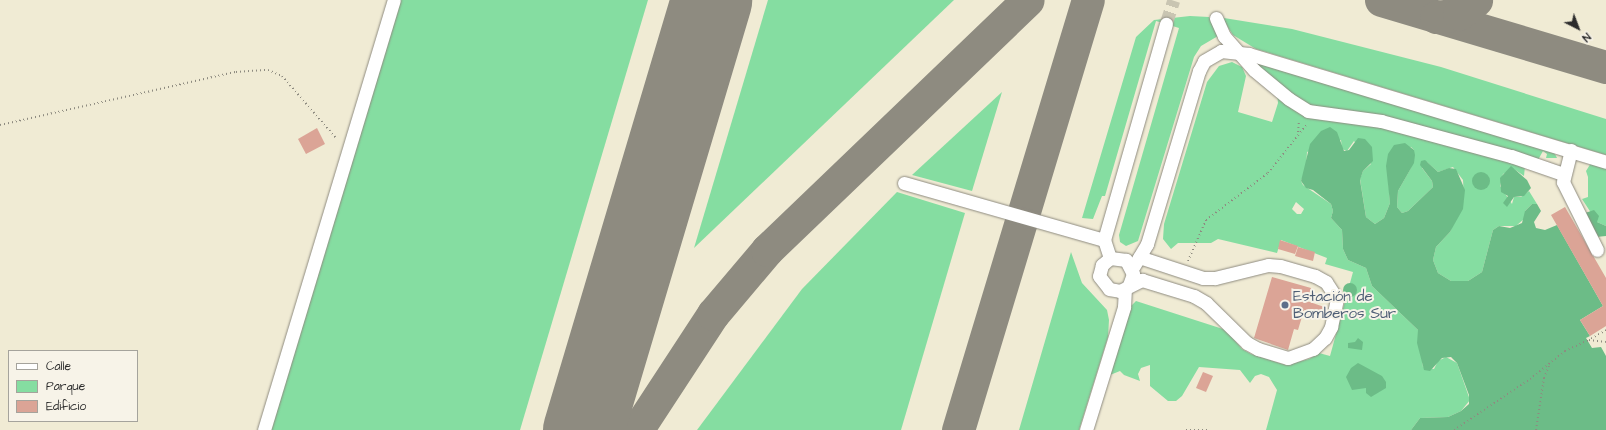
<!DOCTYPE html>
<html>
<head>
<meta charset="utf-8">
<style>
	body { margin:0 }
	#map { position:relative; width:1606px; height:430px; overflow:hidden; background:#f0ebd4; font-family:"Architects Daughter",sans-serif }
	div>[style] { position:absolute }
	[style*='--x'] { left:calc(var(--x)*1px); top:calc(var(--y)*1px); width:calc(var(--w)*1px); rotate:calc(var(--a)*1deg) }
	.green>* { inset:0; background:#85dda1 }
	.forest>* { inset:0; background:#6cbc87 }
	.round { border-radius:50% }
	.taxiway>* { height:33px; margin:-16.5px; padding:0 16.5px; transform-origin:16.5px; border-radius:16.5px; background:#8e8b80 }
	.runway>* { height:81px; margin:-40.5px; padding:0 40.5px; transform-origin:40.5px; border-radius:40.5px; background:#8e8b80 }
	.building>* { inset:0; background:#dba496 }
	.minor-tunnel>* { height:13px; margin-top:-6.5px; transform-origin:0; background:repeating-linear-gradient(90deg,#c9c5b2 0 13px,transparent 0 19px) }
	.path>* { height:2px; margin-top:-1px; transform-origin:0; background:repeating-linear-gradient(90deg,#8e8b80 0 1px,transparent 0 4px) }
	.roads { filter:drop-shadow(0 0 1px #8e8b80) drop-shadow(0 0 1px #8e8b80) }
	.minor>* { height:13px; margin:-6.5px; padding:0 6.5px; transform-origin:6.5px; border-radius:6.5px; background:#fff }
	.dots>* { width:11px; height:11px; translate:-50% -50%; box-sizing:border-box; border:2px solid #f7f3e8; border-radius:50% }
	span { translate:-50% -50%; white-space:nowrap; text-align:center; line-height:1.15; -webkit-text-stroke:4px #f7f3e8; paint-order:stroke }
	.service-label { font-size:15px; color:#4e5e75 }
	.left { translate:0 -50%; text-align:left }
	.legend { position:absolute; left:8px; top:350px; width:130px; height:72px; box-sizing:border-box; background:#f7f3e8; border:1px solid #a5a39c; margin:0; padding:5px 7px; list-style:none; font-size:12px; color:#2b2b2b }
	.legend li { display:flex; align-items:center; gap:8px; height:20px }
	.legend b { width:20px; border:1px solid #a5a39c }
	.north { position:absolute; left:1558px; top:8px; width:40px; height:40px; -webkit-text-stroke:3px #f7f3e8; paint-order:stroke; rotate:138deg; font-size:11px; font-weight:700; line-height:16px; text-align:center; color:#2b2b2b }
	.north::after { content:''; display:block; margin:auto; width:14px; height:18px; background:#2b2b2b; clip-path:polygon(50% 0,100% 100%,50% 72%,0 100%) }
</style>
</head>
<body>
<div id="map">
	<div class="green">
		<i style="clip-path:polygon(399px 0,648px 0,520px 430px,270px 430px)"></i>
		<i style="clip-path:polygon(768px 0,954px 0,694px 248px)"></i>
		<i style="clip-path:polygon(1190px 16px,1209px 17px,1218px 36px,1201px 46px,1194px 57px,1138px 241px,1126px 246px,1120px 242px,1119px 235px,1179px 28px,1156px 21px,1105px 196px,1102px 196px,1093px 219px,1082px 218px,1136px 37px,1154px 20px)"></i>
		<i style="clip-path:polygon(1224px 18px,1292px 29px,1441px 67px,1606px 119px,1606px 155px,1256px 49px,1233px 35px,1225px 23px)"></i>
		<i style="clip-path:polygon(evenodd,1232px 62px,1242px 67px,1246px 76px,1238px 112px,1272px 122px,1278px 103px,1277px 93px,1320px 120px,1362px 122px,1525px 166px,1524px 176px,1514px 169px,1503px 174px,1500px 186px,1512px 204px,1514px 197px,1521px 197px,1529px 191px,1537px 204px,1532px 204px,1525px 211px,1525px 218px,1516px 226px,1499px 226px,1493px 230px,1482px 272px,1468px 281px,1460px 283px,1451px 281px,1438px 273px,1433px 260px,1436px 247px,1450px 232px,1464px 199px,1463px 180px,1453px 167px,1438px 172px,1427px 162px,1422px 168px,1432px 181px,1433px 187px,1408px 211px,1402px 213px,1397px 207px,1398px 191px,1411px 168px,1414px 150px,1411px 147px,1387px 161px,1390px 203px,1384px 218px,1375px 224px,1366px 217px,1360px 179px,1363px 171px,1371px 164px,1354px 141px,1347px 151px,1342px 149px,1341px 140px,1307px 152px,1306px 168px,1301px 181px,1303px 185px,1331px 204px,1333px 211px,1331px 218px,1342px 230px,1343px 249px,1348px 260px,1366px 268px,1372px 286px,1418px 330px,1423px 367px,1434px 369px,1438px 361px,1446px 357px,1457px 363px,1470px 400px,1461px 411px,1448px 417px,1420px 418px,1411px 430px,1266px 430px,1277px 390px,1269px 377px,1261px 374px,1255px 376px,1250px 383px,1240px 370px,1199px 367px,1182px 396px,1176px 401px,1168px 401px,1150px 386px,1150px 365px,1141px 368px,1138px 374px,1140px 381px,1124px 375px,1120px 371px,1110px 375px,1131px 306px,1136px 301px,1226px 330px,1242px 349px,1251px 354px,1286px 365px,1309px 359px,1319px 353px,1330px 356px,1353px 272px,1325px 264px,1327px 258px,1281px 240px,1277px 253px,1218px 239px,1211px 243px,1178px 243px,1171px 249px,1163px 239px,1164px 224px,1207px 82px,1219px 66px,1232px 62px,1296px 202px,1304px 209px,1301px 214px,1297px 214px,1292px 209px,1296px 202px)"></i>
		<i style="clip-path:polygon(1256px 63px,1554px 152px,1557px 158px,1546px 158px,1547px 154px,1543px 151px,1538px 160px,1306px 105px,1259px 70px)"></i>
		<i style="clip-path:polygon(1002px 92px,972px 191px,912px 175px)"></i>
		<i style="clip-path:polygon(1591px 163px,1606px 168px,1606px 226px,1597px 222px,1582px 199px,1588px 197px,1588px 177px,1586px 171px)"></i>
		<i style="clip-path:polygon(897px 192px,965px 213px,901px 430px,697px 430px,802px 289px)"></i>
		<i style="clip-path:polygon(1071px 252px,1082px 283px,1107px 310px,1109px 320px,1108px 337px,1079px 430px,1019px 430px)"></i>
	</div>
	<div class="forest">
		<i style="clip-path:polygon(1330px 127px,1337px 132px,1344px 151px,1349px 150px,1358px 138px,1365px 139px,1372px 147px,1373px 161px,1363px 171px,1360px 180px,1366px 217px,1375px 224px,1384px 218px,1390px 203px,1386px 166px,1388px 154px,1394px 145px,1405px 143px,1414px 150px,1415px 155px,1414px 163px,1398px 191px,1397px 207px,1402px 213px,1408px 211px,1433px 187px,1432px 181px,1420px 165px,1421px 161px,1425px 160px,1438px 172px,1449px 168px,1456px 169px,1465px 190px,1463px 209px,1450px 232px,1436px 247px,1433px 260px,1438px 273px,1451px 281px,1468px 281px,1482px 272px,1493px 230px,1499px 226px,1510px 228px,1522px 223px,1525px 211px,1532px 204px,1537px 204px,1541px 211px,1534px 222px,1536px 228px,1545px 230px,1557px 225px,1603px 306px,1580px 320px,1590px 336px,1586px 338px,1592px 348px,1601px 347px,1606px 356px,1606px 430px,1411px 430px,1420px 418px,1448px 417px,1461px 411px,1469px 404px,1469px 395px,1457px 363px,1451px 357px,1442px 358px,1430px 371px,1424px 370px,1417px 343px,1418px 330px,1372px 286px,1366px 268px,1348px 260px,1343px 249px,1342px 230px,1331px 218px,1333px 211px,1331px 204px,1313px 190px,1306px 188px,1301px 181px,1310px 144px,1321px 131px)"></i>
		<i style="clip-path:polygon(1511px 166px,1527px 180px,1531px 188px,1524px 196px,1514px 197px,1507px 207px,1503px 203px,1508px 196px,1501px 192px,1500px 178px)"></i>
		<i class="round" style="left:1472px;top:172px;width:18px;height:18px"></i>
		<i style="clip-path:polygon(1594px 210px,1599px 216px,1597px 222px,1606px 226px,1606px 236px,1596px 237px,1592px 226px,1588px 224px,1585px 213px)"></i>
		<i class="round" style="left:1343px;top:283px;width:14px;height:14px"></i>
		<i style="clip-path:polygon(1358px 338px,1363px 342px,1362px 350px,1348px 348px,1348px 343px,1355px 342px)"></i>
		<i style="clip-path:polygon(1358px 363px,1382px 376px,1386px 382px,1386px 388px,1371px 397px,1366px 393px,1366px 388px,1352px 390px,1346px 377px,1351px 368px)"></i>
	</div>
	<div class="taxiway">
		<i style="--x:1381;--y:0;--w:235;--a:16.6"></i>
		<i style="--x:1436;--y:17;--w:23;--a:-7"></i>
		<i style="--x:1459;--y:14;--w:22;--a:-39"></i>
		<i style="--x:637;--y:430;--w:139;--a:-56.8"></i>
		<i style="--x:713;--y:314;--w:84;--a:-49.8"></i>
		<i style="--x:767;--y:250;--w:361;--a:-43.8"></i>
		<i style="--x:958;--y:430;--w:449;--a:-73.2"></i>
	</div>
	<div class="runway">
		<i style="--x:583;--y:430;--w:449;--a:-73.4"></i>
	</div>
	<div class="building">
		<i style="clip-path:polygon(317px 128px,325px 144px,306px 154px,298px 139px)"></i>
		<i style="clip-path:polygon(1565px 207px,1606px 278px,1606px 326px,1590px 336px,1580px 320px,1603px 306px,1551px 215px)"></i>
		<i style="clip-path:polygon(1280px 240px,1298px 246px,1295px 254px,1278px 249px)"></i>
		<i style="clip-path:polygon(1298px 247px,1315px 252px,1313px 261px,1295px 256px)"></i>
		<i style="clip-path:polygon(1272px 277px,1311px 288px,1307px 301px,1327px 308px,1325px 316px,1304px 310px,1298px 330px,1294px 329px,1288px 350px,1254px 338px)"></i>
		<i style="clip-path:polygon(1203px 372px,1213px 376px,1206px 392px,1196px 388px)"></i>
	</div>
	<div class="minor-tunnel">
		<i style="--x:1166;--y:24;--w:25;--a:-72"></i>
	</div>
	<div class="path">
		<i style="--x:0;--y:125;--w:242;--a:-12.7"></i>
		<i style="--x:236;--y:72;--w:32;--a:-4"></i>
		<i style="--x:268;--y:70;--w:15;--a:23"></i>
		<i style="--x:282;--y:76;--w:82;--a:48.9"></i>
		<i style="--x:1298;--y:132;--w:12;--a:-85"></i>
		<i style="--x:1188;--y:261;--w:45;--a:-66.3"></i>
		<i style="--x:1206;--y:220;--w:78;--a:-37.2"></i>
		<i style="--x:1268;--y:173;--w:63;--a:-51.5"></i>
		<i style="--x:1606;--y:330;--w:20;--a:150"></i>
		<i style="--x:1589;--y:340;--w:17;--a:7"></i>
		<i style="--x:1186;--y:430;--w:21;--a:0"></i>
		<i style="--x:1454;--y:430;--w:92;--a:-33.9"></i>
		<i style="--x:1530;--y:379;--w:45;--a:-38.7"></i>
		<i style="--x:1565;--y:351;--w:26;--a:-25"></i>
		<i style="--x:1536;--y:430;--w:53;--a:-81.3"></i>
		<i style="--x:1544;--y:378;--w:16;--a:-68"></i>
	</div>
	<div class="roads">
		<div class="minor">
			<i style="--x:1216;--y:18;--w:20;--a:66"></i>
			<i style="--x:1224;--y:36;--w:45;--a:48.6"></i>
			<i style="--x:1254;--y:70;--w:45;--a:39.6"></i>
			<i style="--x:1289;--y:99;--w:22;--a:32"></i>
			<i style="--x:1308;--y:111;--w:74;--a:7.8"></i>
			<i style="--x:1381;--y:121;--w:135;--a:15.1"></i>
			<i style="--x:1511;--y:156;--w:55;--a:19.1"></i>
			<i style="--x:1571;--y:150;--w:33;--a:104"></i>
			<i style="--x:1563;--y:182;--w:76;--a:63.4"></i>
			<i style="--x:904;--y:183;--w:208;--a:15.9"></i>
			<i style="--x:1110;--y:258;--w:19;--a:-108"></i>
			<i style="--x:1104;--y:240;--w:225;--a:-74"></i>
			<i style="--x:1132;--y:269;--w:29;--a:-59"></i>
			<i style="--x:1147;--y:244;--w:181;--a:-73.3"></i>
			<i style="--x:1199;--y:71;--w:11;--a:-63"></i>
			<i style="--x:1204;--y:61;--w:20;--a:-30"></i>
			<i style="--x:1221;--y:51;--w:28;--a:6"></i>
			<i style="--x:1249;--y:54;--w:373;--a:16.8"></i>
			<i style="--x:1129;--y:285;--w:12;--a:-70"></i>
			<i style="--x:1133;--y:274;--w:16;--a:-117"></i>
			<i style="--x:1126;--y:260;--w:16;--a:-173"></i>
			<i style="--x:1110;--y:258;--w:11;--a:139"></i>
			<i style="--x:1102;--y:265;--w:11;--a:105"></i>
			<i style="--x:1099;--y:276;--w:16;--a:52"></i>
			<i style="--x:1109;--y:289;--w:11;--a:10"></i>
			<i style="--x:1120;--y:291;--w:25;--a:-27"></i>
			<i style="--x:1142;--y:280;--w:54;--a:17.1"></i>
			<i style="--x:1194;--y:296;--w:14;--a:30"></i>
			<i style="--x:1206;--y:303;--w:57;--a:44.3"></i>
			<i style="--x:1247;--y:343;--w:13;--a:29"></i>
			<i style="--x:1258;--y:349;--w:31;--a:17"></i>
			<i style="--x:1288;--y:358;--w:27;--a:-20"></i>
			<i style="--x:1313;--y:349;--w:16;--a:-43"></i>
			<i style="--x:1325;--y:338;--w:13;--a:-61"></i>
			<i style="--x:1331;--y:327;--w:29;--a:-78"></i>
			<i style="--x:1337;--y:299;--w:20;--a:-123"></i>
			<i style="--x:1326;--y:282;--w:13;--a:-151"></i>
			<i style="--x:1315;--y:276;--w:36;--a:-164"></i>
			<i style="--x:1280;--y:266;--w:12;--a:-175"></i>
			<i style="--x:1268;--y:265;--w:55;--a:166.2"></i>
			<i style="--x:1215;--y:278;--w:12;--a:180"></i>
			<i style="--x:1203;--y:278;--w:67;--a:-161.8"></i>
			<i style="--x:264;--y:430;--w:449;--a:-73.2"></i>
			<i style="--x:1086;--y:430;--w:129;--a:-72.8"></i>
			<i style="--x:1124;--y:307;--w:18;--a:-87"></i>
		</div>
	</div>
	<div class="dots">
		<i style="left:1285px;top:305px;background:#5c6f8a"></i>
	</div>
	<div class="service-label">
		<span class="left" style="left:1293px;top:305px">Estación de<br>Bomberos Sur</span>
	</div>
	<ul class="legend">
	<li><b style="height:5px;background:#fff"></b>Calle</li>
	<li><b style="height:11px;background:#85dda1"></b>Parque</li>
	<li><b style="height:11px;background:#dba496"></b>Edificio</li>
	</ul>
	<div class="north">N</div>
</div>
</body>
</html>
